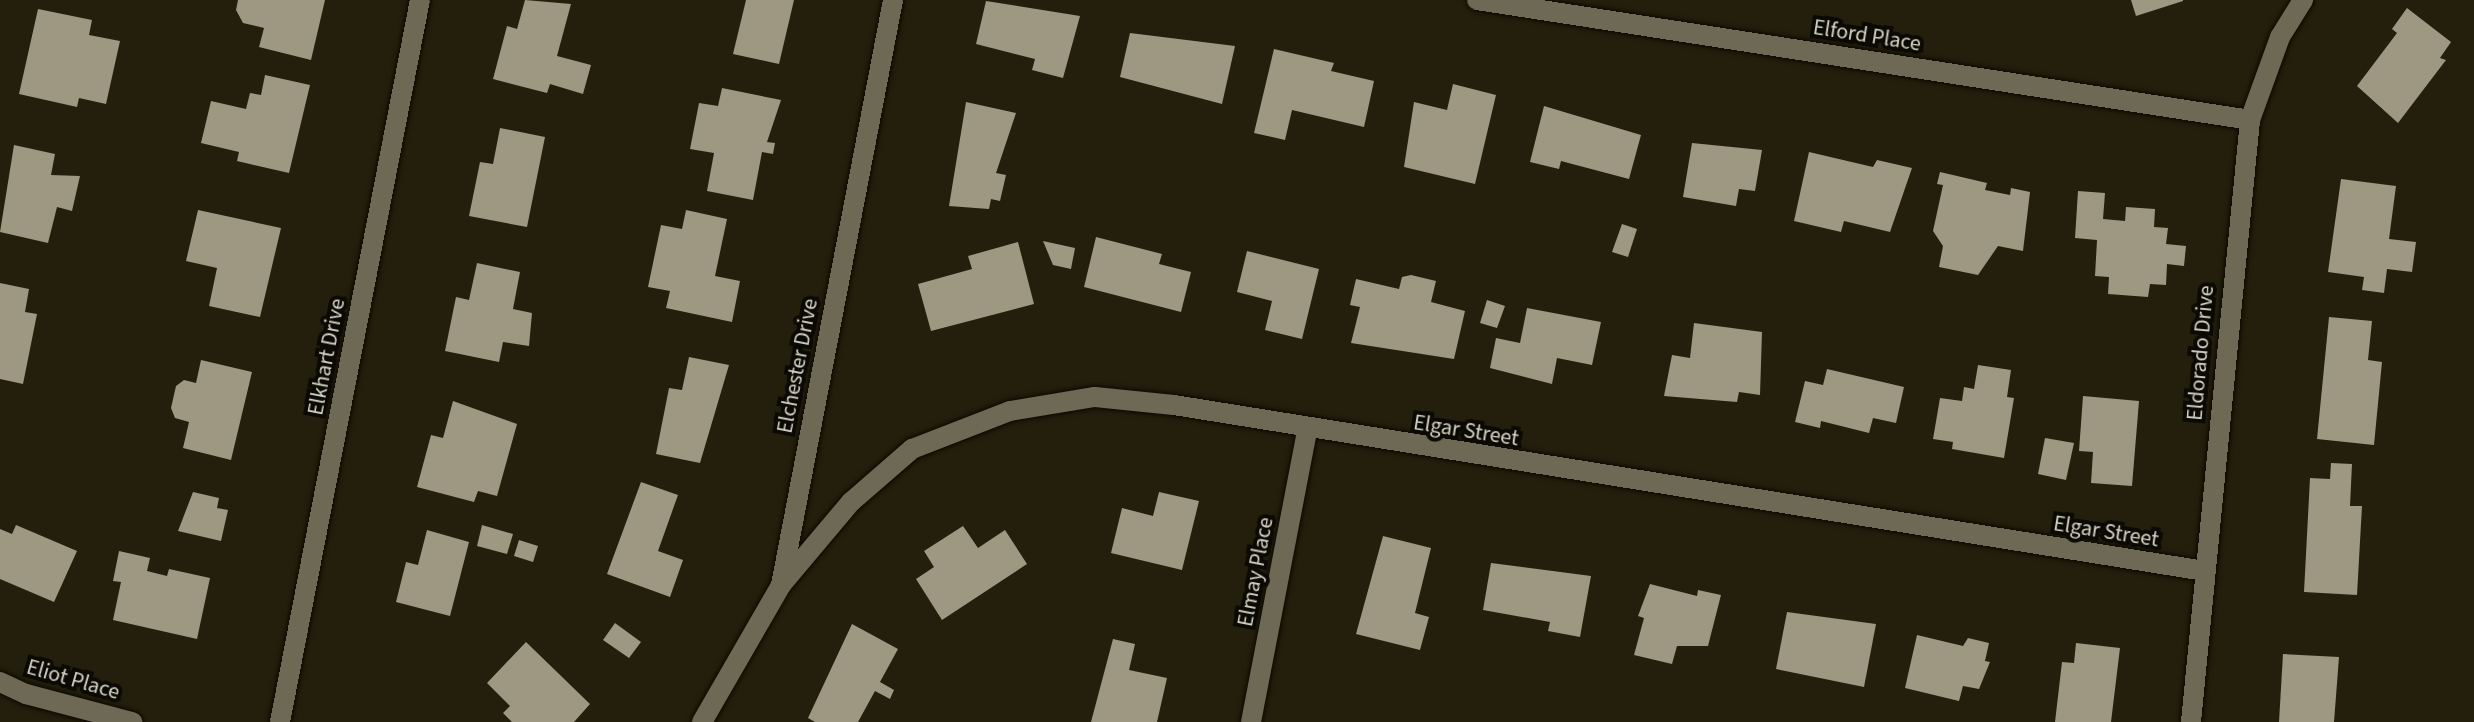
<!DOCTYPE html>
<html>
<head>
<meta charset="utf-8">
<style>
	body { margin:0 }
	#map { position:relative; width:2474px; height:722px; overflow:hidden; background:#231f0c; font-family:"Source Sans 3",sans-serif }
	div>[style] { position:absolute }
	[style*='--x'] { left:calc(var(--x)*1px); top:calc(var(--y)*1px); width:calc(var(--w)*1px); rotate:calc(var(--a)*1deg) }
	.building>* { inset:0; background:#9e9882 }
	.roads { filter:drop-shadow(0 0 2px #0d0800) drop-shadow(0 0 2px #0d0800) }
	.minor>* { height:20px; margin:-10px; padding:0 10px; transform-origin:10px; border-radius:10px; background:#6e6954 }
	span { translate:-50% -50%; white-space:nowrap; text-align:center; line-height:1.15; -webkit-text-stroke:8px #0b0903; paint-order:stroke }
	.street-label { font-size:22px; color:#d5d2c6 }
</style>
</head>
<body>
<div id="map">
	<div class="building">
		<i style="clip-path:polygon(238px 0,325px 0,311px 60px,259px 47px,264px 28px,243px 23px,236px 10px)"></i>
		<i style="clip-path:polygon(525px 0,571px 4px,557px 56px,591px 65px,583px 94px,550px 84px,547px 93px,493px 79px,507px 26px,517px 29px)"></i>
		<i style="clip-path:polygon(746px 0,794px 0,779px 64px,733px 54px)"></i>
		<i style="clip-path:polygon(2131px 0,2183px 0,2183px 1px,2136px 16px)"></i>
		<i style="clip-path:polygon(986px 1px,1080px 16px,1063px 78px,1032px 70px,1035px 59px,976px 44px)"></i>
		<i style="clip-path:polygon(2407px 8px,2451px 42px,2440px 58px,2446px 60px,2398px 123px,2357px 86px,2397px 33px,2392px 29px)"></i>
		<i style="clip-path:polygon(38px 9px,92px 20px,89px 35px,120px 41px,106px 104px,79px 98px,77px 107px,19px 94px)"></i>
		<i style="clip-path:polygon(1130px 33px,1235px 46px,1222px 104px,1120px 77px)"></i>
		<i style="clip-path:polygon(1274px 49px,1334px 63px,1331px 71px,1374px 81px,1364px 127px,1292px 110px,1285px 140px,1254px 133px)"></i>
		<i style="clip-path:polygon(265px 75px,310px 85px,289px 173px,237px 161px,239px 152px,201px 143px,211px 101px,246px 109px,250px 93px,261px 95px)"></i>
		<i style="clip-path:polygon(1453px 84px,1496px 95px,1475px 184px,1404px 167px,1414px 102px,1447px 110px)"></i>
		<i style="clip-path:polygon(722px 88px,781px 100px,767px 142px,775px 143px,773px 154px,762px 152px,753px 200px,707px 191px,714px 153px,690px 149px,699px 103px,718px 106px)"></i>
		<i style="clip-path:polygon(966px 102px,1016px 113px,996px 173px,1006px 175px,1000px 201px,991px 199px,989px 209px,949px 206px)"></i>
		<i style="clip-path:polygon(1544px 106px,1641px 135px,1629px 179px,1561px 161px,1559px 169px,1530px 162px)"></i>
		<i style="clip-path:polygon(500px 128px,545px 137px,527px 227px,469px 216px,480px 162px,493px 164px)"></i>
		<i style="clip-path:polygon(1692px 143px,1762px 150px,1755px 191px,1739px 189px,1736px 206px,1683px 197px)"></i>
		<i style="clip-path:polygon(14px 145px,55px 154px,51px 175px,80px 176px,72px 211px,57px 207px,48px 243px,0 232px)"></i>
		<i style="clip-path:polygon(1809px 152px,1873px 167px,1877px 160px,1912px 168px,1890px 232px,1844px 221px,1841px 232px,1794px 221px)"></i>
		<i style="clip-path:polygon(1940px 172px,1987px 183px,1985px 190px,2010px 195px,2011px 188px,2030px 192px,2023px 251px,1998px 246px,1978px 275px,1939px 267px,1943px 246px,1933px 231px,1943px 185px,1937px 184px)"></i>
		<i style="clip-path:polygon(2341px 179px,2396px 186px,2389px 239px,2416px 242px,2412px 272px,2387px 269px,2384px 293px,2362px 290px,2364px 277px,2328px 272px)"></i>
		<i style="clip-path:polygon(2078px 191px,2105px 193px,2103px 219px,2125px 221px,2126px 207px,2155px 209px,2154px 227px,2168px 228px,2166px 244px,2186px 246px,2184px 266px,2167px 264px,2166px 285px,2150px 284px,2148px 297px,2108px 294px,2109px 277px,2095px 276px,2097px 240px,2075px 238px)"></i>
		<i style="clip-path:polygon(198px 210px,281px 228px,260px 317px,209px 306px,217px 268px,186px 261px)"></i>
		<i style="clip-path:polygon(686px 210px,727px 219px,715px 276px,740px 281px,732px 322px,666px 308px,670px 291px,648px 287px,661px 225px,682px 229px)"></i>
		<i style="clip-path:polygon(1622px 224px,1637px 229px,1628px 257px,1612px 252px)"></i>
		<i style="clip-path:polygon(1096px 237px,1162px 254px,1159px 264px,1191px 272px,1181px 312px,1084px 287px)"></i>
		<i style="clip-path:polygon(1043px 241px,1075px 248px,1071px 269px,1053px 265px)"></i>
		<i style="clip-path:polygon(1018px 242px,1034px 304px,931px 331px,918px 284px,972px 269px,968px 256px)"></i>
		<i style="clip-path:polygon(1247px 251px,1319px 269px,1302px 339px,1265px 330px,1272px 301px,1237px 292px)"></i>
		<i style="clip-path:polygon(477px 263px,520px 272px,513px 309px,532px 313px,529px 346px,503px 342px,499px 362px,445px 351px,456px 297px,469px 300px)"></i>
		<i style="clip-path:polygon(1411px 275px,1436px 281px,1431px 302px,1465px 311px,1454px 359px,1351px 343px,1360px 307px,1350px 305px,1356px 279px,1399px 289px,1402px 277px)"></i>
		<i style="clip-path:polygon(0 283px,29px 289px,25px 312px,37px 314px,23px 384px,0 379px)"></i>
		<i style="clip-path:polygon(1487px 300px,1505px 306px,1497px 328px,1480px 323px)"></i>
		<i style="clip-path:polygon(1527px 308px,1601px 322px,1592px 365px,1557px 358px,1552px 384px,1490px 368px,1496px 338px,1520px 343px)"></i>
		<i style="clip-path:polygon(2329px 317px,2372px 321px,2368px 360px,2382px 362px,2374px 445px,2317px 439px)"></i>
		<i style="clip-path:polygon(1694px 323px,1762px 332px,1760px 395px,1739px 392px,1737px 402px,1664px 396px,1672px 355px,1690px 358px)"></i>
		<i style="clip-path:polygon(689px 357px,729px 365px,700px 463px,656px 454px,669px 388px,682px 390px)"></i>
		<i style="clip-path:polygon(201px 360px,252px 372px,231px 460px,183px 448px,189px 422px,175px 418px,171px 408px,176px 386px,184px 380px,196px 383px)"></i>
		<i style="clip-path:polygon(1978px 365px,2011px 370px,2007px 397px,2014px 398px,2004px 458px,1952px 449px,1953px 442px,1933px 439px,1940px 398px,1962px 401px,1964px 387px,1974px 389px)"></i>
		<i style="clip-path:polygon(1827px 369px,1904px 387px,1896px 423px,1873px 418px,1869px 433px,1821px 421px,1820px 428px,1795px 422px,1805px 381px,1823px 385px)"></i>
		<i style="clip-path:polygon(2083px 396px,2139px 401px,2132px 486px,2091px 483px,2093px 452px,2079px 451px)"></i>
		<i style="clip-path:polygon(453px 401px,517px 424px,497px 496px,478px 491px,474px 502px,417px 487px,431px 435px,443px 438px)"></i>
		<i style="clip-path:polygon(2045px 438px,2074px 443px,2066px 480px,2038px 474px)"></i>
		<i style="clip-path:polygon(2331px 463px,2352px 464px,2350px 506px,2362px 506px,2357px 595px,2304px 592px,2310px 478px,2330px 479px)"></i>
		<i style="clip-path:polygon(641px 482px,678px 495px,658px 551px,683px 560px,670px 597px,607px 574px)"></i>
		<i style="clip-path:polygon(193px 492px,219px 498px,217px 508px,228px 510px,221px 541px,178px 531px)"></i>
		<i style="clip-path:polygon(1159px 492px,1199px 501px,1182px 570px,1111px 553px,1122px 508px,1153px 516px)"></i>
		<i style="clip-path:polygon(16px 525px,77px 551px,54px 602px,0 579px,0 529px,12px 534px)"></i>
		<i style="clip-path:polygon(482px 525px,513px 534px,507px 554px,477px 546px)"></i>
		<i style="clip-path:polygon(963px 526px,978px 548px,1005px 530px,1027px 564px,942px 620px,916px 579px,934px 567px,924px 551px)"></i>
		<i style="clip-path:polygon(427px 530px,469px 542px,450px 616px,396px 602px,406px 562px,418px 565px)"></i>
		<i style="clip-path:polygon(1383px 536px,1431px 548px,1415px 613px,1429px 617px,1420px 650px,1356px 634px)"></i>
		<i style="clip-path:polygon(519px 540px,538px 546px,533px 562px,514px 556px)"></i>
		<i style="clip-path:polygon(119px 551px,150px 558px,147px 571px,167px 576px,169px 569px,210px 578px,197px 639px,113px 620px,121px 582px,113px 581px)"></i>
		<i style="clip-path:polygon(1491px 563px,1591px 576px,1580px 637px,1548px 631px,1550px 622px,1483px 610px)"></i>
		<i style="clip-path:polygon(1650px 584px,1697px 596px,1698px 590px,1721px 595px,1708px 646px,1677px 646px,1672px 664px,1634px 655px,1644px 618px,1638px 616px)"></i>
		<i style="clip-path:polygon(1787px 612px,1876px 624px,1864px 687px,1776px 669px)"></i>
		<i style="clip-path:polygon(615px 623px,641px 642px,629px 658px,603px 640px)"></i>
		<i style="clip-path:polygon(852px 624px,898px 649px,880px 682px,894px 690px,890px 699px,875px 691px,858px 722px,815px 722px,808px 718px)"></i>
		<i style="clip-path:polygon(1917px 635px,1963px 646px,1968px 638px,1989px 643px,1985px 661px,1990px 662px,1979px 689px,1963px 686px,1959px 701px,1905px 688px)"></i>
		<i style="clip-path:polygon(1113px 639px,1135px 644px,1129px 670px,1167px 678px,1157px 722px,1091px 722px)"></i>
		<i style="clip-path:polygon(526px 642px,590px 704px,574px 722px,512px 722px,503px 713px,510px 706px,487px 683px)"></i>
		<i style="clip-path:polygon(2076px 643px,2120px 648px,2111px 722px,2055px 722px,2062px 662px,2074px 663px)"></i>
		<i style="clip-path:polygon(2283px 654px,2339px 657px,2334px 722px,2279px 722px)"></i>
	</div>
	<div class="roads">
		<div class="minor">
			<i style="--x:1477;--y:0;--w:782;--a:8.82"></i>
			<i style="--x:781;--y:585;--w:109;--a:-49.9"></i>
			<i style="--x:851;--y:502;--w:81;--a:-41"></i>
			<i style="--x:912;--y:449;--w:105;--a:-21.2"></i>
			<i style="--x:1010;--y:411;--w:86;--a:-9.4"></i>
			<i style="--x:1095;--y:397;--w:79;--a:5.8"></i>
			<i style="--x:1174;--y:405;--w:1044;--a:9.15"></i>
			<i style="--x:0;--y:682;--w:29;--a:25"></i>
			<i style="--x:26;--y:694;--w:110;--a:14.8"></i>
			<i style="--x:280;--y:722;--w:735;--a:-79.03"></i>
			<i style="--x:702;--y:722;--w:158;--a:-60"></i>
			<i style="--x:781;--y:585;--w:596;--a:-79.16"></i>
			<i style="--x:1251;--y:722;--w:297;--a:-79.1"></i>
			<i style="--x:2191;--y:722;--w:605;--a:-84.4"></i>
			<i style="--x:2250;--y:120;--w:88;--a:-70.1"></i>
			<i style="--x:2280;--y:37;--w:44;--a:-58.1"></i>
		</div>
	</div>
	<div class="street-label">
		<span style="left:1867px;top:36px;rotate:9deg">Elford Place</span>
		<span style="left:2201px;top:353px;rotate:-85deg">Eldorado Drive</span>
		<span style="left:327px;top:357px;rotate:-79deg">Elkhart Drive</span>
		<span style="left:798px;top:366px;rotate:-79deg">Elchester Drive</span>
		<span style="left:1466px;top:431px;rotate:9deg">Elgar Street</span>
		<span style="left:2106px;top:532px;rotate:9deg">Elgar Street</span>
		<span style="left:1256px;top:572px;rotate:-79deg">Elmay Place</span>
		<span style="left:73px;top:680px;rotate:16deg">Eliot Place</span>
	</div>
</div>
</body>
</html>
